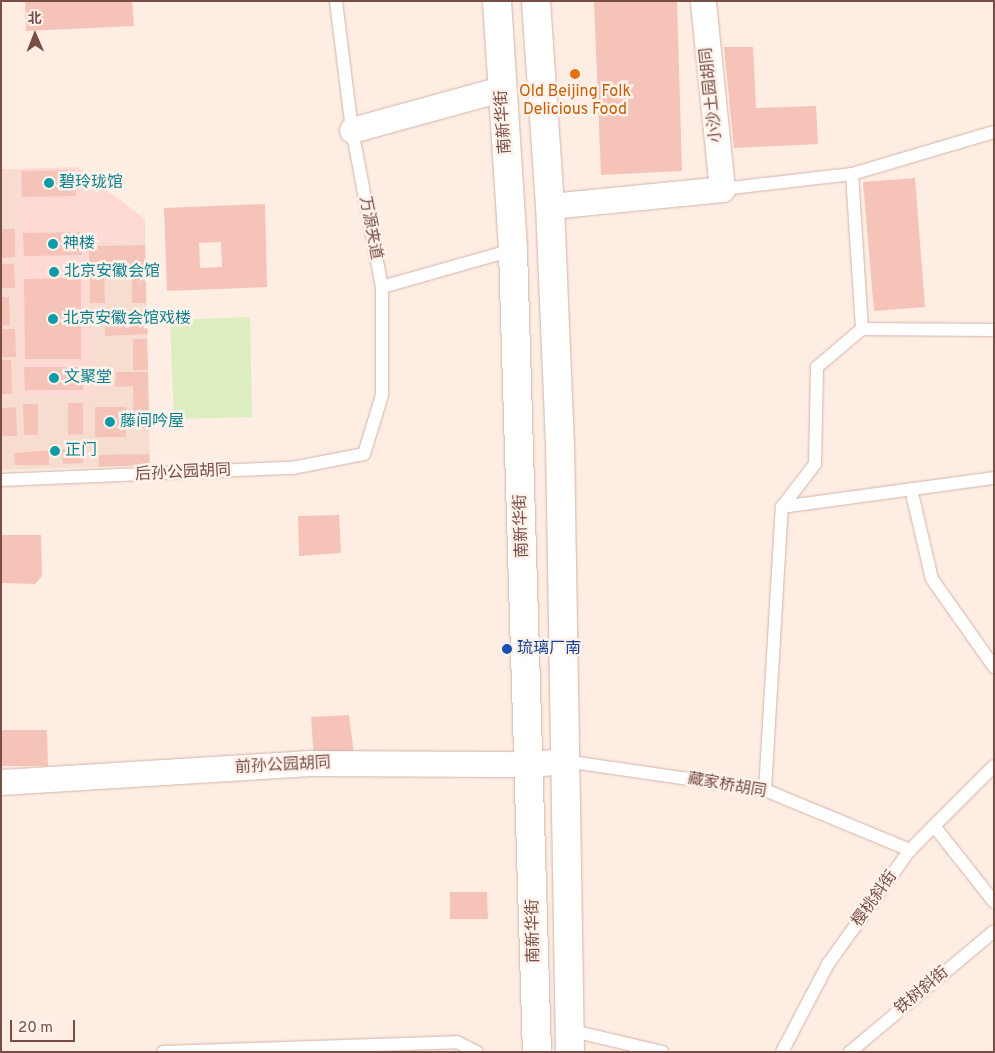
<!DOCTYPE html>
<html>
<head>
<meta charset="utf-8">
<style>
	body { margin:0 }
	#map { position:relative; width:995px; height:1053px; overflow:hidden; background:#feede2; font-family:Overpass,"Noto Sans SC",sans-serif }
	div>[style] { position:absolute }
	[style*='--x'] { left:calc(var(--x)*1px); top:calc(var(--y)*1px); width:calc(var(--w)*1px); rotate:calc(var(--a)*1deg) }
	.residential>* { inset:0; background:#f6ddd0 }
	.commercial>* { inset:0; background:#ffd9d6 }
	.green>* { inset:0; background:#dcedc0 }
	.building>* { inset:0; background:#f6c3b8 }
	.roads { filter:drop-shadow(0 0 1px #d2b4aa) drop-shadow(0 0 1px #d2b4aa) }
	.service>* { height:12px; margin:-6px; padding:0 6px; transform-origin:6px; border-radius:6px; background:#fff }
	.minor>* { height:25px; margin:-12.5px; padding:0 12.5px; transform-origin:12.5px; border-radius:12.5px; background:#fff }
	.secondary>* { height:28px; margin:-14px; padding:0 14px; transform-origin:14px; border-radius:14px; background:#fff }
	.dots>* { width:14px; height:14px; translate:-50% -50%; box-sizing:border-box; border:2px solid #fff2eb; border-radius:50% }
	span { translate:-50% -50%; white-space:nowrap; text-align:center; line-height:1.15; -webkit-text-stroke:5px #fff2eb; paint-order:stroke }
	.food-label { font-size:16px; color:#c56008 }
	.street-label { font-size:16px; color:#784d46 }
	.culture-label { font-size:16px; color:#0d838f }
	.left { translate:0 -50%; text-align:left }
	.transit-label { font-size:16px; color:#164399 }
	.frame { position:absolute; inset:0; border:2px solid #784d46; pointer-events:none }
	.north { position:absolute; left:10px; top:10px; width:50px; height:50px; -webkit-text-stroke:4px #fff2eb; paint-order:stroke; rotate:359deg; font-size:14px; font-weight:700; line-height:20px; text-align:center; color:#784d46 }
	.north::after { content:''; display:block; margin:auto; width:18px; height:22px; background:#784d46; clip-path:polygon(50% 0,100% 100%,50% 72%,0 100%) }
	.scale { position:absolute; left:10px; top:1020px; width:65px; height:22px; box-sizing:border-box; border:2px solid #784d46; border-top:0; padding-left:6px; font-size:15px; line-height:18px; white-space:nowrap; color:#784d46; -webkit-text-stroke:4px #fff2eb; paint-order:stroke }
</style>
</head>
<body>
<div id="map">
	<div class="residential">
		<i style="clip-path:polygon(1px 169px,18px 169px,21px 397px,88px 242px,145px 241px,150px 465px,1px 470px)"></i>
	</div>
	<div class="commercial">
		<i style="clip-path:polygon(77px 167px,145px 219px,145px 241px,88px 242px,91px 395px,20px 397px,18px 169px)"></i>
	</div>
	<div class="green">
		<i style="clip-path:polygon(250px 317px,252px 417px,174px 419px,170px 320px)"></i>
	</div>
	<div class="building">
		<i style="clip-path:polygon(25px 1px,132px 1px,134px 26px,26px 31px)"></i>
		<i style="clip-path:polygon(594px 1px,677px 1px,682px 171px,601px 175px)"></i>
		<i style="clip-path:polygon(724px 47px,753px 47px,756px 108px,816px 106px,818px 144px,734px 148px)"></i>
		<i style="clip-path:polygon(75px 170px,76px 196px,22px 197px,21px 171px)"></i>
		<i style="clip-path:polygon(915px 178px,925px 307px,874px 311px,863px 182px)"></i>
		<i style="clip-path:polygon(evenodd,265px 204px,267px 287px,167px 291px,164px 208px,265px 204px,221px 242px,222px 267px,200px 268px,199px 243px,221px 242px)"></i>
		<i style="clip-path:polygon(1px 229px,15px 229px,15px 257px,1px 258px)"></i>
		<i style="clip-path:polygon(82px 232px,82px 255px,24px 256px,23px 233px)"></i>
		<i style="clip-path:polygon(145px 245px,146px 267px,89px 268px,89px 246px)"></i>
		<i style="clip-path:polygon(1px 264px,14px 264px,15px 288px,1px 288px)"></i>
		<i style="clip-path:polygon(132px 271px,146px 271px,146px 303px,132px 303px)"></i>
		<i style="clip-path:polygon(90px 272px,104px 272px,105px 303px,90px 303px)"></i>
		<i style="clip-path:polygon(81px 278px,81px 359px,25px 359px,24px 279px)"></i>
		<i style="clip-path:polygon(1px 297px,9px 297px,10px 325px,1px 326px)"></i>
		<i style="clip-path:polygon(147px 312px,148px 334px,105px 336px,105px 314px)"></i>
		<i style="clip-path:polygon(1px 329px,15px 329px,16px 357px,1px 357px)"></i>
		<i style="clip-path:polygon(133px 339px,147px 339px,148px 370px,133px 370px)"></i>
		<i style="clip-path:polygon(1px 360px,11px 360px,12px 394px,1px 394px)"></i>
		<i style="clip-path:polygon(24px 367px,83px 367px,83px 390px,25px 390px)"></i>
		<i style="clip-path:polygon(116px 372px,148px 372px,149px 428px,134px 428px,133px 386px,115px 387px)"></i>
		<i style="clip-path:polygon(68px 403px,83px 403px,83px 434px,68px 435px)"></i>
		<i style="clip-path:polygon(23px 404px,38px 404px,38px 435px,24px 435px)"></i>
		<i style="clip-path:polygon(16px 407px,17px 436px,2px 436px,2px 408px)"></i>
		<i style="clip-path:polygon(95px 407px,126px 407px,126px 437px,95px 437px)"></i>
		<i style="clip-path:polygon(71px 449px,71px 452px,83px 452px,83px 463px,63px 464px,62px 452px,49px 453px,49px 465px,15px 465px,14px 453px)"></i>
		<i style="clip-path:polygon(149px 454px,150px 465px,99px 467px,99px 455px)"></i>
		<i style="clip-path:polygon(339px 515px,341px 553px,299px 556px,298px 516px)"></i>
		<i style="clip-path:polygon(1px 535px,41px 535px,42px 576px,35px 584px,1px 583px)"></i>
		<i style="clip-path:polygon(349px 715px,354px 755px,314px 758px,311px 717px)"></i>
		<i style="clip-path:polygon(1px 730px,47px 730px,48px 766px,1px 766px)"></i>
		<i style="clip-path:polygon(450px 892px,487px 892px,488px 919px,450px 919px)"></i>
	</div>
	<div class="roads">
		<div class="service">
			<i style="--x:852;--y:174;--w:155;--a:86.3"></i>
			<i style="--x:722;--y:189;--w:131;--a:-6.6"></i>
			<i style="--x:852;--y:174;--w:148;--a:-16.5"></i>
			<i style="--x:382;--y:287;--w:136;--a:-15.8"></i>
			<i style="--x:1;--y:480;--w:291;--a:-2.4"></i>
			<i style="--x:292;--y:468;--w:73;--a:-11"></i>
			<i style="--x:364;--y:454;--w:62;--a:-73"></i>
			<i style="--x:382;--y:395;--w:108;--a:-90"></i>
			<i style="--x:382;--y:287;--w:160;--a:-100.8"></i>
			<i style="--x:352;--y:130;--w:130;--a:-97.1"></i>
			<i style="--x:911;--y:489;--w:92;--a:76.9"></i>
			<i style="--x:932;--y:579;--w:108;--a:54.8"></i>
			<i style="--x:782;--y:507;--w:214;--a:-7.8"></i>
			<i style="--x:565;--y:761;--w:202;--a:8.3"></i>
			<i style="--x:765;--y:790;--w:157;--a:22.5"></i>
			<i style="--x:765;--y:790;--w:284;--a:-86.6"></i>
			<i style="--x:782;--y:507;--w:54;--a:-52.5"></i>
			<i style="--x:815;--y:464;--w:97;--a:-88.8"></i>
			<i style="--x:817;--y:367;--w:59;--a:-40.2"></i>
			<i style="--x:862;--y:329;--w:132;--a:0.4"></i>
			<i style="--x:934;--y:826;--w:97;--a:51.7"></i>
			<i style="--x:569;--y:1030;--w:96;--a:13.3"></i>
			<i style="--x:163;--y:1052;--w:294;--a:-1.9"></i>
			<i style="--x:457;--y:1042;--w:22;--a:27"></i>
			<i style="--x:782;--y:1052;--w:99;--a:-62.4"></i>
			<i style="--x:828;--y:964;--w:140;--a:-54.3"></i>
			<i style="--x:910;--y:850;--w:119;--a:-45"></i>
			<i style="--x:850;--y:1052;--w:188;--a:-40"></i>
		</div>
		<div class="minor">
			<i style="--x:352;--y:130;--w:155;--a:-15.4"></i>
			<i style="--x:550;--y:206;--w:173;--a:-5.6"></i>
			<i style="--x:722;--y:189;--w:189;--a:-95.8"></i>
			<i style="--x:1;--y:782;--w:310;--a:-3.5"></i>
			<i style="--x:310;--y:763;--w:220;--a:0.3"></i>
			<i style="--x:530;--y:764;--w:35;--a:-5"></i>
		</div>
		<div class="secondary">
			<i style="--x:497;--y:1;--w:250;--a:86.3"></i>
			<i style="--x:513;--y:250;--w:802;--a:88.29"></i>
			<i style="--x:536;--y:1;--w:205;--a:86.1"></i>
			<i style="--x:550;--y:206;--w:237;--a:87.6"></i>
			<i style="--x:560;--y:443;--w:609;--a:89.06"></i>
		</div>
	</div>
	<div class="dots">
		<i style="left:575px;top:74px;background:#e8710a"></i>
		<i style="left:49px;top:183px;background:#0f9aa8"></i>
		<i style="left:53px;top:244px;background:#0f9aa8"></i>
		<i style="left:54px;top:272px;background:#0f9aa8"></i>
		<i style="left:53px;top:319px;background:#0f9aa8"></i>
		<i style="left:54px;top:378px;background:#0f9aa8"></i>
		<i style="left:110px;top:422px;background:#0f9aa8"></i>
		<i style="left:55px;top:451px;background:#0f9aa8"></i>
		<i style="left:507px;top:649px;background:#1a4fb4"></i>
	</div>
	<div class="food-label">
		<span style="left:575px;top:101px">Old Beijing Folk<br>Delicious Food</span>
	</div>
	<div class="street-label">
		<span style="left:712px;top:95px;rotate:-96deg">小沙土园胡同</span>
		<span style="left:504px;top:122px;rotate:-94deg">南新华街</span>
		<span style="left:370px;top:228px;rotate:79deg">万源夹道</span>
		<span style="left:183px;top:473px;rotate:-3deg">后孙公园胡同</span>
		<span style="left:522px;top:526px;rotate:-92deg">南新华街</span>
		<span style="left:283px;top:766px;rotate:-3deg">前孙公园胡同</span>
		<span style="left:727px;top:786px;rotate:10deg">藏家桥胡同</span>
		<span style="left:875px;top:899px;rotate:-54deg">樱桃斜街</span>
		<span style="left:534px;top:931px;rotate:-91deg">南新华街</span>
		<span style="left:922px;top:991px;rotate:-40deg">铁树斜街</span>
	</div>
	<div class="culture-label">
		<span class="left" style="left:59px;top:183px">碧玲珑馆</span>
		<span class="left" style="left:63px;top:244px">神楼</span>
		<span class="left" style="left:64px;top:272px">北京安徽会馆</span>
		<span class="left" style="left:63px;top:319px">北京安徽会馆戏楼</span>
		<span class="left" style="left:64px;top:378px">文聚堂</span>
		<span class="left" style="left:120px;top:422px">藤间吟屋</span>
		<span class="left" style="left:65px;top:451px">正门</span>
	</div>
	<div class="transit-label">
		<span class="left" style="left:517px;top:649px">琉璃厂南</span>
	</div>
	<div class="frame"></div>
	<div class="north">北</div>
	<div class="scale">20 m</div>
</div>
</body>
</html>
